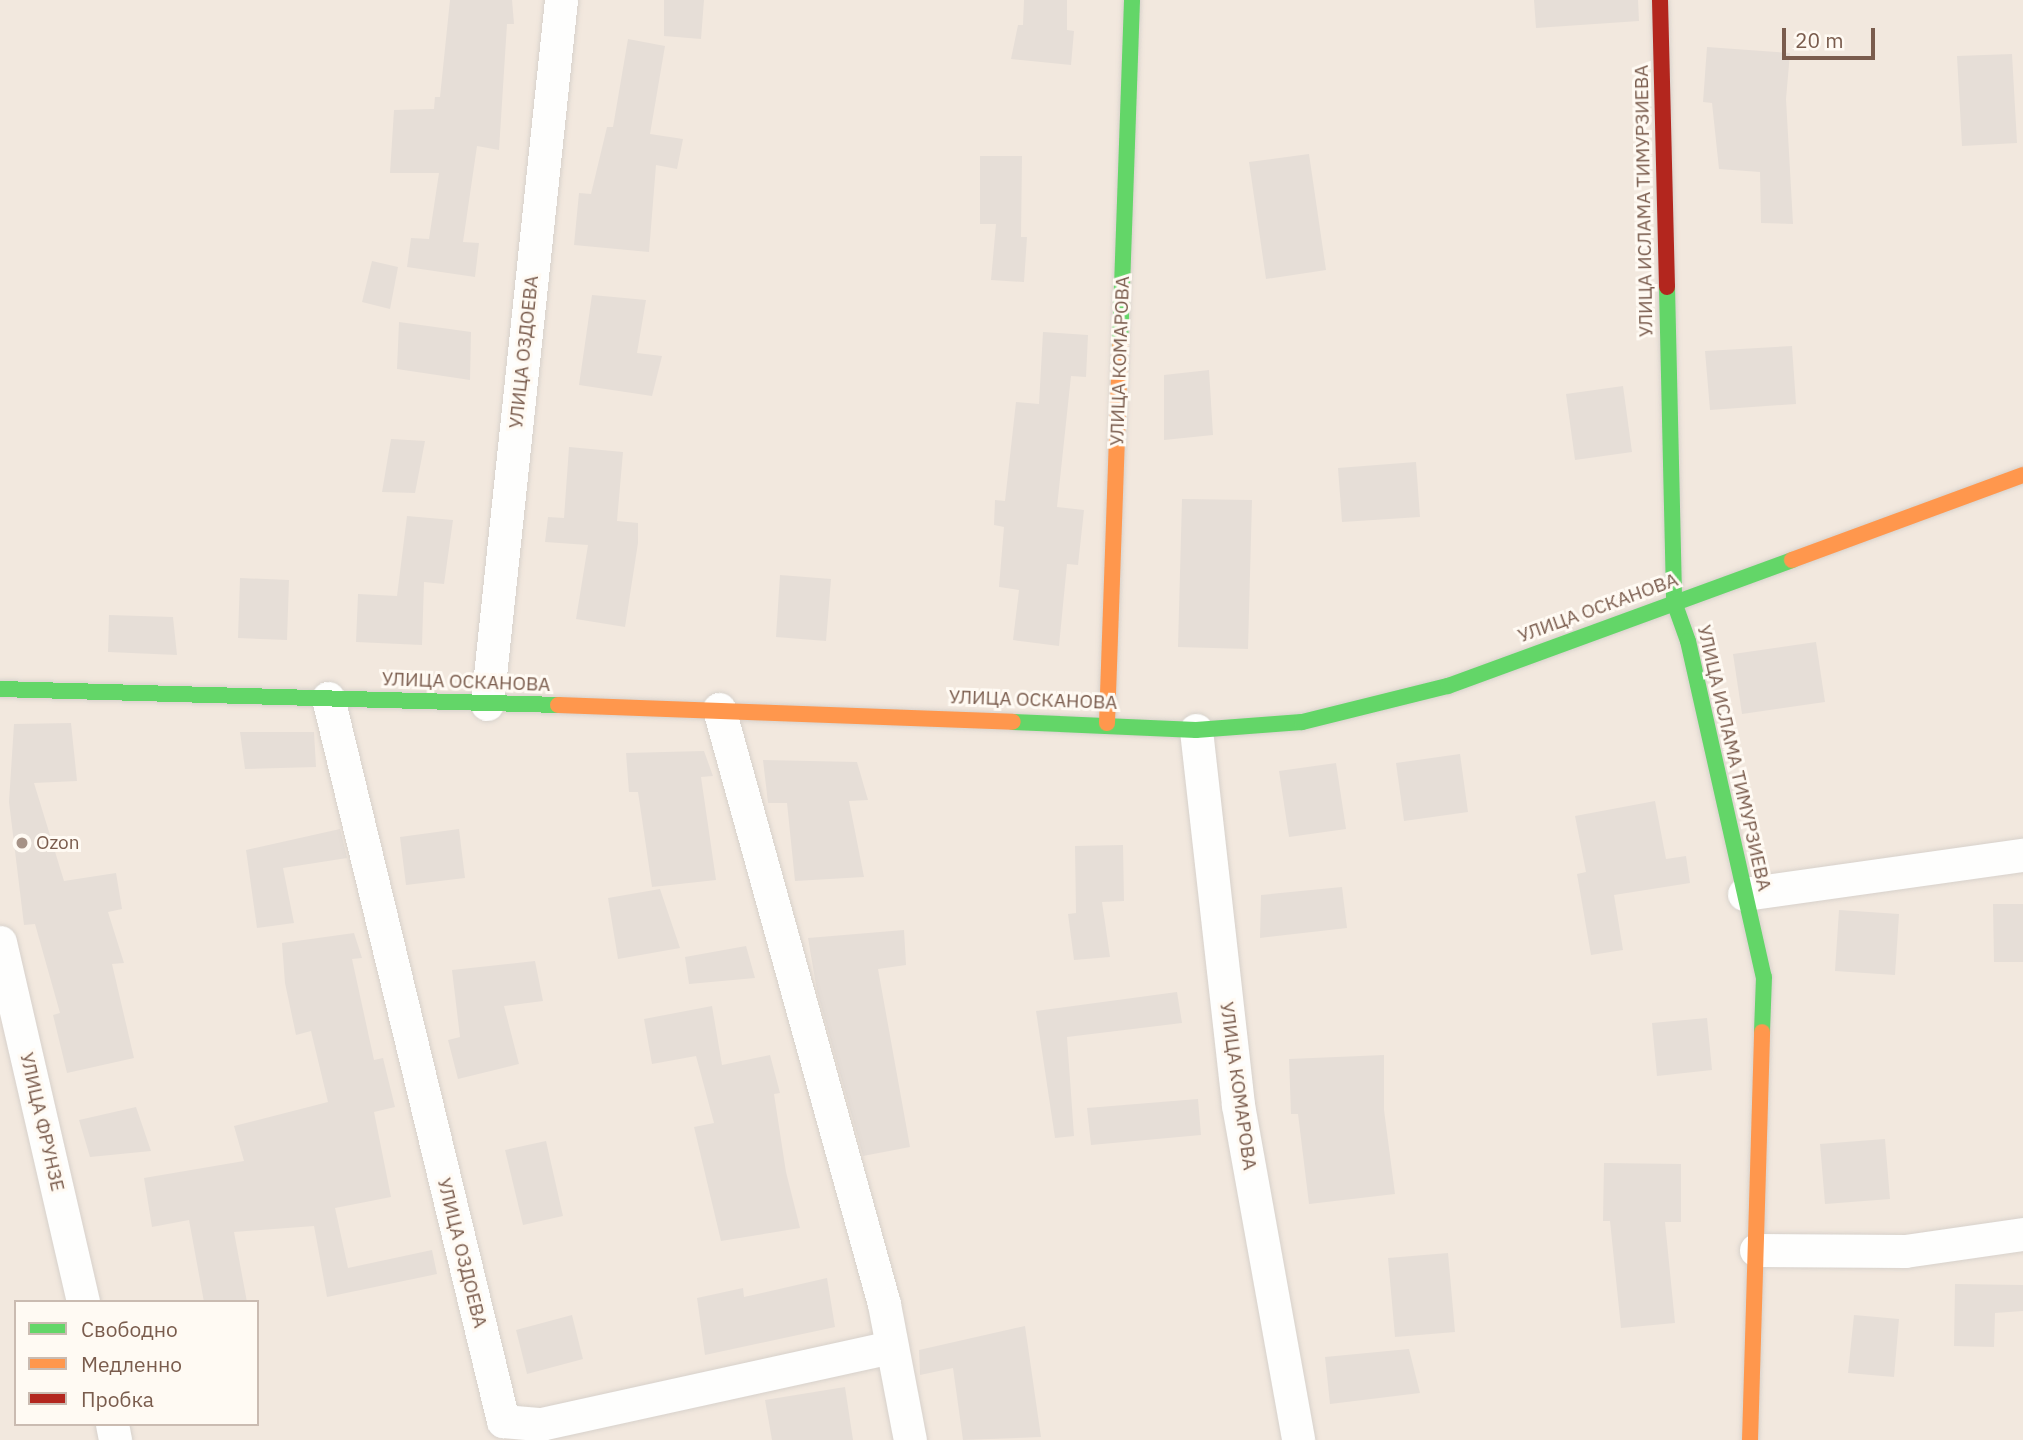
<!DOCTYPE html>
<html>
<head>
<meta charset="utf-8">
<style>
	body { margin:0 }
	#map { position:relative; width:2023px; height:1440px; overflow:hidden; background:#f9f5f0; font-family:"IBM Plex Sans",sans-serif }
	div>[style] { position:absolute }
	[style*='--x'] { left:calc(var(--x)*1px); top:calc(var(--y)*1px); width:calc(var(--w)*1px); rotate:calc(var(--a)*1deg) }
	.residential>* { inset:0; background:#f2e8de }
	.building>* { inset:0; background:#e6ded7 }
	.roads { filter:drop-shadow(0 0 2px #d7d1cb) drop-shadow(0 0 2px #d7d1cb) }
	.street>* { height:33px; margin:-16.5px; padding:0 16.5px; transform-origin:16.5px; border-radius:16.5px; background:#fefefd }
	.fast>* { height:16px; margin:-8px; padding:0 8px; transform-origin:8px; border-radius:8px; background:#63d668 }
	.slow>* { height:16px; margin:-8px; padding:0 8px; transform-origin:8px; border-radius:8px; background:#ff974d }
	.jam>* { height:16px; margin:-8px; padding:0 8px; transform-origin:8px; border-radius:8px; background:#b3261e }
	.dots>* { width:19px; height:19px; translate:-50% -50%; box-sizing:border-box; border:4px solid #fffaf3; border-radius:50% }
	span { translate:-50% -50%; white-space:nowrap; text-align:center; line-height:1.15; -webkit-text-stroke:6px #fffaf3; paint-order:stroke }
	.street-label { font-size:19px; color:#7a5c4d }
	.poi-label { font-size:19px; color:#7a5c4d }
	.left { translate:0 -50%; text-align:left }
	.legend { position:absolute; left:14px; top:1300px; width:245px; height:126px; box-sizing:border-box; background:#fffaf3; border:2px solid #cabbb1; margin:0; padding:9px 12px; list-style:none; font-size:21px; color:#7a5c4d }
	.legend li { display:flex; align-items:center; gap:14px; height:35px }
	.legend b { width:35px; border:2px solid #cabbb1 }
	.scale { position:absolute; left:1782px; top:28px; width:93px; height:32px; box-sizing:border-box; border:4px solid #7a5c4d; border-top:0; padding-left:9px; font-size:21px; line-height:24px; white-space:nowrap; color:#7a5c4d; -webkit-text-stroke:5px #fffaf3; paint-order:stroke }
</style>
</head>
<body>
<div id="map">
	<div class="residential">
		<i style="clip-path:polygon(evenodd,0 0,2023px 0,2023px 1440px,0 1440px,0 0,16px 1302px,257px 1302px,257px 1424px,16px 1424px,16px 1302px)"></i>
	</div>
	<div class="building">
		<i style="clip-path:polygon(450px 0,512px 0,514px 24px,507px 24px,499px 150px,477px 146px,463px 242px,479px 243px,475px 277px,407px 267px,411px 238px,429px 239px,439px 173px,390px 173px,394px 110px,434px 109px,435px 97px,440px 97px)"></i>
		<i style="clip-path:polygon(664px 0,704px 0,701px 39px,664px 36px)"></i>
		<i style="clip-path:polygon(1024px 0,1067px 0,1067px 30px,1074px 31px,1071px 65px,1011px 59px,1018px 25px,1023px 25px)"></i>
		<i style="clip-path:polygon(1534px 0,1638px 0,1639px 21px,1536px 28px)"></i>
		<i style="clip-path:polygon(628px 39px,665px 46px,650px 134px,683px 139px,677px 169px,656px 165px,649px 252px,574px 245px,579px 193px,591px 194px,607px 127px,613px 127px)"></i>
		<i style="clip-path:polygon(1707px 47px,1790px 53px,1786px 99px,1793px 224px,1761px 223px,1760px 172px,1719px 169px,1712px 103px,1703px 102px)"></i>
		<i style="clip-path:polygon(2012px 54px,2017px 143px,1962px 146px,1957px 56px)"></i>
		<i style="clip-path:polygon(1309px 154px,1326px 270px,1266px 279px,1249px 162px)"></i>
		<i style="clip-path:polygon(980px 156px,1022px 156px,1021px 237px,1027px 237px,1024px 282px,991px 280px,996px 224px,980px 224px)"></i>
		<i style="clip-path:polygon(372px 261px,398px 267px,390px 309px,362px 302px)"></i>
		<i style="clip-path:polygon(592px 295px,646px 300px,637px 353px,662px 356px,652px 396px,579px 385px)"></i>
		<i style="clip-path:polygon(399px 322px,471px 332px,470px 380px,397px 369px)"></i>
		<i style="clip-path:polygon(1043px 332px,1088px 335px,1086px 377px,1071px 376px,1057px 507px,1084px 510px,1078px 565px,1067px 564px,1059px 646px,1013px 640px,1019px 590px,999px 587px,1004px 527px,994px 525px,995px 500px,1005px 501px,1016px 402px,1039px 404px)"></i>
		<i style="clip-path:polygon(1792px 346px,1796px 404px,1710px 410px,1705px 351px)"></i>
		<i style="clip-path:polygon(1209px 370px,1213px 435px,1164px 440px,1164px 375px)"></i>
		<i style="clip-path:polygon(1623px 386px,1632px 452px,1575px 460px,1566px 394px)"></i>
		<i style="clip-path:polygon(391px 439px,425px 441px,415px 493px,382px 492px)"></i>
		<i style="clip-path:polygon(569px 447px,623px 452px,617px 521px,638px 523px,638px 543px,625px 627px,576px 619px,588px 545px,545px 542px,548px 517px,564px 518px)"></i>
		<i style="clip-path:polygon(1416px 462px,1420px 517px,1342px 522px,1338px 468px)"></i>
		<i style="clip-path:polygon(1182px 499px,1252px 500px,1248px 649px,1178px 647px)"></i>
		<i style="clip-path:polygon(407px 516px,453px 520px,444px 584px,424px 582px,422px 645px,356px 642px,358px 594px,397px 596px)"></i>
		<i style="clip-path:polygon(780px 575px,831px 579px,826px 641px,776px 637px)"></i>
		<i style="clip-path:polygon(240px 578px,289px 580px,287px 640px,238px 638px)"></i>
		<i style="clip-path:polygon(109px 615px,173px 617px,177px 655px,108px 652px)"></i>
		<i style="clip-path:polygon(1816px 642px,1825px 702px,1742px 714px,1733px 654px)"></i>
		<i style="clip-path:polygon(71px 723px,77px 781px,34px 783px,64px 881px,116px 873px,122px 909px,108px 912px,124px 963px,112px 964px,134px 1058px,67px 1073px,53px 1015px,60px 1013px,35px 924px,24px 925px,9px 802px,14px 724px)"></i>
		<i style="clip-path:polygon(240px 732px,314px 732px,316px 767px,245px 769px)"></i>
		<i style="clip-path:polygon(704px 751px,713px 776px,701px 777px,716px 880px,652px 887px,638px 792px,629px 792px,626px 753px)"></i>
		<i style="clip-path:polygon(1460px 754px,1468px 812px,1404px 821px,1396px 763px)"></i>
		<i style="clip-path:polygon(763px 760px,857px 762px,868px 800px,849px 801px,864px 877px,795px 881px,787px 803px,768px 803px)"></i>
		<i style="clip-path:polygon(1336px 763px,1346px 829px,1289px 837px,1279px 771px)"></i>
		<i style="clip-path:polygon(1655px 801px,1666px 859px,1686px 856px,1690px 883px,1614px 895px,1623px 950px,1591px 955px,1577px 874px,1586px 872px,1575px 816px)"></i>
		<i style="clip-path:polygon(340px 829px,347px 858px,283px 868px,294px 923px,257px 928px,246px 850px)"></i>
		<i style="clip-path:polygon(459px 829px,465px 878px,406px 885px,400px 837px)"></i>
		<i style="clip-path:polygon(1123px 845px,1124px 901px,1102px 902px,1110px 957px,1074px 960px,1068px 914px,1076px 913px,1075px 846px)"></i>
		<i style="clip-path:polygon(1342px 887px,1347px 928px,1260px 938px,1261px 895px)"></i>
		<i style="clip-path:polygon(660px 889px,680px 948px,618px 959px,608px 898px)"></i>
		<i style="clip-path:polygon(1993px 904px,2023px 904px,2023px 962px,1994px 962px)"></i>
		<i style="clip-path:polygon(1839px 910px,1899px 914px,1895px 975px,1835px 971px)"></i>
		<i style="clip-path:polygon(904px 930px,906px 965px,878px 969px,910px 1147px,863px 1156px,817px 991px,808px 938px)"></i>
		<i style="clip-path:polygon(354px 933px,362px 958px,352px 959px,374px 1060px,383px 1058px,395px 1107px,374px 1112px,391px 1197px,335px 1208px,348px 1268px,432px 1250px,437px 1274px,327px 1297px,314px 1226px,234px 1232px,247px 1302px,204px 1302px,189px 1220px,152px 1227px,144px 1178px,244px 1161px,234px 1126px,328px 1102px,311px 1031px,296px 1035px,285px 983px,282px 943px)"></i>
		<i style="clip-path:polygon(746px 946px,755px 978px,689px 984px,685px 957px)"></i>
		<i style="clip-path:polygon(535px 961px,543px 1001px,504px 1006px,519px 1064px,458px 1079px,448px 1040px,460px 1037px,452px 970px)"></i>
		<i style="clip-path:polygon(1177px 992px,1182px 1023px,1067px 1037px,1074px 1136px,1055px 1138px,1036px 1011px)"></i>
		<i style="clip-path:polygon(712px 1006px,722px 1065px,770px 1055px,780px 1093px,774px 1094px,786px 1172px,800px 1228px,721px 1241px,694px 1127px,714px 1123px,696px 1056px,652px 1064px,644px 1019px)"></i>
		<i style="clip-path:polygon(1707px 1018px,1712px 1070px,1657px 1076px,1652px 1023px)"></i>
		<i style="clip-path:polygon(1384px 1055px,1384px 1110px,1395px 1194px,1309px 1204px,1298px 1114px,1291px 1114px,1289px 1059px)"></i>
		<i style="clip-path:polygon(1198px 1099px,1201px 1135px,1091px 1145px,1087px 1108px)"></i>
		<i style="clip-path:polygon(136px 1107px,151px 1151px,90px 1157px,79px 1120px)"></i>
		<i style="clip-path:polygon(1885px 1139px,1890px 1199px,1825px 1204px,1820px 1144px)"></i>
		<i style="clip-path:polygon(546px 1141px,563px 1216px,523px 1225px,505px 1150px)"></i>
		<i style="clip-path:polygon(1604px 1163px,1681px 1164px,1681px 1222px,1665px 1222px,1675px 1323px,1621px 1328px,1610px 1221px,1603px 1221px)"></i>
		<i style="clip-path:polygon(1448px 1253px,1455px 1332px,1395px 1337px,1388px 1258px)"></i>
		<i style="clip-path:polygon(827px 1278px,835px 1327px,705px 1355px,697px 1298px,743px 1288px,744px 1297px)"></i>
		<i style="clip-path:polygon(1955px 1284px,2023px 1285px,2023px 1311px,1995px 1313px,1994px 1347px,1954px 1346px)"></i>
		<i style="clip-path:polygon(572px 1315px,583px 1359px,527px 1374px,516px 1330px)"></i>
		<i style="clip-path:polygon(1854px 1315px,1899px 1319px,1894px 1377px,1848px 1373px)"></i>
		<i style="clip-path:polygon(1025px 1326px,1041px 1437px,963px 1440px,953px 1368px,920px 1375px,919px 1350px)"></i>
		<i style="clip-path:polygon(1409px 1349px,1420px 1393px,1330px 1404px,1325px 1357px)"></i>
		<i style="clip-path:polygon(845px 1387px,853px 1440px,772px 1440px,765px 1400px)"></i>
	</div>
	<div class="roads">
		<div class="street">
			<i style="--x:328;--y:698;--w:744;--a:76.39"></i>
			<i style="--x:503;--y:1421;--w:38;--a:5"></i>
			<i style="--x:541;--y:1424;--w:359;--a:-12.4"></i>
			<i style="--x:487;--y:704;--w:708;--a:-84"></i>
			<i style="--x:719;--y:709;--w:617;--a:74.5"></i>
			<i style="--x:884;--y:1304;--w:138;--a:79.2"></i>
			<i style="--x:1196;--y:730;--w:377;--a:83.6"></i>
			<i style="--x:1238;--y:1105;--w:340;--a:79.8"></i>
			<i style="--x:1744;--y:894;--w:282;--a:-8"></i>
			<i style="--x:0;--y:942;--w:369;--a:77"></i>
			<i style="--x:1756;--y:1250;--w:149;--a:0.4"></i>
			<i style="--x:1905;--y:1251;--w:119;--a:-8.2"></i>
			<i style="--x:112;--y:1424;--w:16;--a:79"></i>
		</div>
		<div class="fast">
			<i style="--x:1667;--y:287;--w:315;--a:88.7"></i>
			<i style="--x:1674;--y:602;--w:41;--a:70.3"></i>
			<i style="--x:1688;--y:641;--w:344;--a:77.3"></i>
			<i style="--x:1764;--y:977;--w:55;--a:92.1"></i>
			<i style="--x:1120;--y:344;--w:344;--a:-88"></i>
			<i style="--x:0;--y:689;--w:558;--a:1.64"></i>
			<i style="--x:1013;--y:722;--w:183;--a:2.5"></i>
			<i style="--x:1196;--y:730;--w:106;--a:-4.3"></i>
			<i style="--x:1302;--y:722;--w:150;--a:-13.9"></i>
			<i style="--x:1448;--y:686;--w:366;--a:-20.1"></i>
		</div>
		<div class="slow">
			<i style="--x:1792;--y:560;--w:246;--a:-20.2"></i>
			<i style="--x:558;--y:705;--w:455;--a:2.1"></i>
			<i style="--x:1107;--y:723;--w:379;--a:-88"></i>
			<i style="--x:1750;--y:1440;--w:408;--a:-88.3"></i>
		</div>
		<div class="jam">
			<i style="--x:1660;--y:0;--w:287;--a:88.6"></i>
		</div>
	</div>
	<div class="dots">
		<i style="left:22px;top:843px;background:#a69286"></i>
	</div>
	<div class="street-label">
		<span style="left:1644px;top:201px;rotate:-91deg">УЛИЦА ИСЛАМА ТИМУРЗИЕВА</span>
		<span style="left:524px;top:352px;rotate:-84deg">УЛИЦА ОЗДОЕВА</span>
		<span style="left:1120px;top:361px;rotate:-88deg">УЛИЦА КОМАРОВА</span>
		<span style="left:1598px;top:608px;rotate:-20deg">УЛИЦА ОСКАНОВА</span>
		<span style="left:466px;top:682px;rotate:2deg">УЛИЦА ОСКАНОВА</span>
		<span style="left:1033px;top:700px;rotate:2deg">УЛИЦА ОСКАНОВА</span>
		<span style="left:1734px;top:758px;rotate:77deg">УЛИЦА ИСЛАМА ТИМУРЗИЕВА</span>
		<span style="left:1238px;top:1086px;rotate:82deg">УЛИЦА КОМАРОВА</span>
		<span style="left:42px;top:1122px;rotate:77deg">УЛИЦА ФРУНЗЕ</span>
		<span style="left:462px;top:1253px;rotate:76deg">УЛИЦА ОЗДОЕВА</span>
	</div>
	<div class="poi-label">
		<span class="left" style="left:36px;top:843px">Ozon</span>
	</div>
	<ul class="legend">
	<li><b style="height:9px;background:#63d668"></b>Свободно</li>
	<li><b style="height:9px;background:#ff974d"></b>Медленно</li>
	<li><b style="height:9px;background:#b3261e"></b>Пробка</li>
	</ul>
	<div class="scale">20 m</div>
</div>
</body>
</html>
